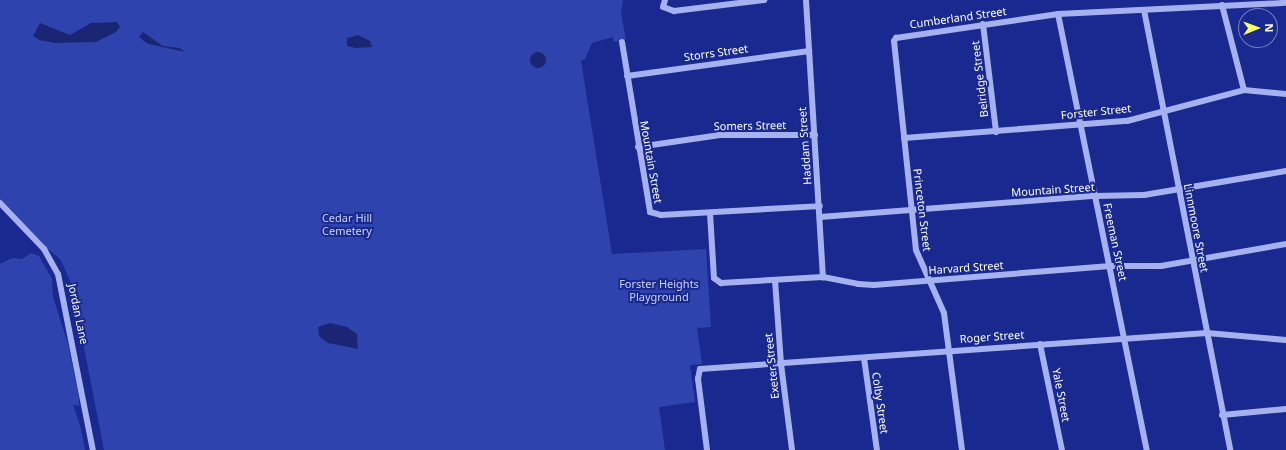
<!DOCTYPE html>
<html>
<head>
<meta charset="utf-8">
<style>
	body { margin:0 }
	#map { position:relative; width:1286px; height:450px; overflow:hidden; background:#19298f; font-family:"Noto Sans",sans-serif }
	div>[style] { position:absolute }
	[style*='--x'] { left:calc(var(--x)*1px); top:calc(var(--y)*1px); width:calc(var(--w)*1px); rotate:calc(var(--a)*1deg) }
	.green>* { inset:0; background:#2f43af }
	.water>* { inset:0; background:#1a2674 }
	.round { border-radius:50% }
	.minor>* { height:6px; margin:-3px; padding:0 3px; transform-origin:3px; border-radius:3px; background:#a6b1ef }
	span { translate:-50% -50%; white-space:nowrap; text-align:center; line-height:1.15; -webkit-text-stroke:4px #19298f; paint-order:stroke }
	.street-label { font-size:11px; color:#fff }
	.park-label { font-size:11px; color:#ccd3fa }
	.north { position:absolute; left:1238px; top:8px; width:40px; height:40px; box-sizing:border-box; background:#19298f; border:1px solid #757fbc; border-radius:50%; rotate:89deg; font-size:11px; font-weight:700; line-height:16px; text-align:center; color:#fff }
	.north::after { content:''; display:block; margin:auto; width:14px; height:18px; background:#feff63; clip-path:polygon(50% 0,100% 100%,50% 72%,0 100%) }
</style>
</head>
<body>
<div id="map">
	<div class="green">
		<i style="clip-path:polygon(0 0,623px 0,621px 13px,626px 40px,614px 42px,613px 37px,592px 43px,585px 59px,581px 61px,612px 254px,706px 249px,711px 327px,697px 328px,702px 364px,690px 365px,695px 402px,659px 407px,665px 450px,104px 450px,72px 286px,61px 260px,0 208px)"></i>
		<i style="clip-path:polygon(31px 253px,39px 256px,52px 279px,53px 297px,68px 344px,79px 398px,79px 406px,73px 405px,80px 425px,85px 450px,0 450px,0 264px,12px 258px,22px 259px)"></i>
	</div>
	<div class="water">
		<i style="clip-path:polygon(117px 22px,120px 27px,116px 32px,96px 42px,55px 43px,39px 40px,33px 36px,40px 23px,70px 35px,91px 23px)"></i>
		<i style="clip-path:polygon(143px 32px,163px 46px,179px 48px,186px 52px,148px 44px,139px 37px)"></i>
		<i style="clip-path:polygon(358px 35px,370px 41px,372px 47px,356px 48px,347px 46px,347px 38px)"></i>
		<i class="round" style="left:530px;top:52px;width:16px;height:16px"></i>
		<i style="clip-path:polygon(330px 323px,347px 327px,357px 334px,358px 349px,328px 343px,319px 336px,318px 327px)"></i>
	</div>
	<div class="minor">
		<i style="--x:665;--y:0;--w:7;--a:106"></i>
		<i style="--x:663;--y:7;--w:12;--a:20"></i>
		<i style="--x:674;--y:11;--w:91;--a:-7"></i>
		<i style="--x:806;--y:0;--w:278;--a:86.5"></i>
		<i style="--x:1222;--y:5;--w:88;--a:75.5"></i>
		<i style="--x:1144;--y:10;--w:448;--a:78.9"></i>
		<i style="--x:1058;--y:14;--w:445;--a:78.5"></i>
		<i style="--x:983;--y:24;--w:109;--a:83.1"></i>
		<i style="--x:622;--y:42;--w:172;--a:80.6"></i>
		<i style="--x:650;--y:212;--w:11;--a:15"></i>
		<i style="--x:661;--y:215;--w:159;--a:-3.2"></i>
		<i style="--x:627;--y:76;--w:184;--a:-7.8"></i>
		<i style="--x:904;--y:138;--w:224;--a:-4.4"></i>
		<i style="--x:1127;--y:121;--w:121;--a:-14.8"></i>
		<i style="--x:1244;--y:90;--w:42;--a:5.4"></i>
		<i style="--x:638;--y:147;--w:83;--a:-8.3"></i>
		<i style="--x:720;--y:135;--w:95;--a:0"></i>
		<i style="--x:0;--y:203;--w:64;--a:46.3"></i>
		<i style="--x:44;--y:249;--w:29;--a:61"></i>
		<i style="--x:58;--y:274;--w:179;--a:78.8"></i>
		<i style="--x:710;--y:213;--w:65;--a:86.5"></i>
		<i style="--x:714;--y:278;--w:9;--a:36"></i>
		<i style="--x:721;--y:283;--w:102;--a:-3.4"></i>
		<i style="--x:823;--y:277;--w:36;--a:11"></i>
		<i style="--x:858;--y:284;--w:16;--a:4"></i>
		<i style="--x:874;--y:285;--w:237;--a:-4.6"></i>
		<i style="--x:1110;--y:266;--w:51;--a:0"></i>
		<i style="--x:1161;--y:266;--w:127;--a:-10"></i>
		<i style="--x:820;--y:217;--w:276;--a:-4.4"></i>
		<i style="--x:1095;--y:196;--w:49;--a:-1.2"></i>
		<i style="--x:1144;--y:195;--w:144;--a:-9.6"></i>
		<i style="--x:775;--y:280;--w:84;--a:85.9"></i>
		<i style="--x:781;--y:364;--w:87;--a:82.7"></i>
		<i style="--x:1040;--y:344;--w:108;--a:78.3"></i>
		<i style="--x:864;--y:358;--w:93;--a:82"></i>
		<i style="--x:1222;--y:415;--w:64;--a:-5.4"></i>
		<i style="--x:707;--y:450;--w:72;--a:-97.2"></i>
		<i style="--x:698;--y:379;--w:10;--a:-79"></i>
		<i style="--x:700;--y:369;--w:508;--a:-4.06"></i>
		<i style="--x:1207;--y:333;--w:79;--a:5.1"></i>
		<i style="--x:962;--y:450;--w:138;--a:-97.5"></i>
		<i style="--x:944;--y:313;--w:69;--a:-114"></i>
		<i style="--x:916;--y:250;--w:210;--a:-96"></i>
		<i style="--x:894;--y:41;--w:4;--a:-56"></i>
		<i style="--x:896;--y:38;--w:164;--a:-8.4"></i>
		<i style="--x:1058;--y:14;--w:228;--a:-2.8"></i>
	</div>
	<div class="street-label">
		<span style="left:958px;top:18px;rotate:-8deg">Cumberland Street</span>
		<span style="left:716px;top:53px;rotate:-8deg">Storrs Street</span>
		<span style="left:980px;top:79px;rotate:-97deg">Belridge Street</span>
		<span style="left:1096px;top:112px;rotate:-6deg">Forster Street</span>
		<span style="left:750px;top:126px;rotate:-1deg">Somers Street</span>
		<span style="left:805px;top:146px;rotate:-94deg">Haddam Street</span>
		<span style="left:651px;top:162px;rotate:80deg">Mountain Street</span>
		<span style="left:1053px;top:190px;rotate:-4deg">Mountain Street</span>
		<span style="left:922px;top:210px;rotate:83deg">Princeton Street</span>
		<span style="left:1196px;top:228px;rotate:79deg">Linnmoore Street</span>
		<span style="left:1115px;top:242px;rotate:78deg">Freeman Street</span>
		<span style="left:966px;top:268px;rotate:-4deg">Harvard Street</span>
		<span style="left:78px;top:314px;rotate:78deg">Jordan Lane</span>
		<span style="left:992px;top:337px;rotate:-4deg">Roger Street</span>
		<span style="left:772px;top:366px;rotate:-96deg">Exeter Street</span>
		<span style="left:1061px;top:395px;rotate:79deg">Yale Street</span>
		<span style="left:880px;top:403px;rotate:82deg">Colby Street</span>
	</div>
	<div class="park-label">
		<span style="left:347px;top:225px">Cedar Hill<br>Cemetery</span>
		<span style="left:659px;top:291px">Forster Heights<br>Playground</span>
	</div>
	<div class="north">N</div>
</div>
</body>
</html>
